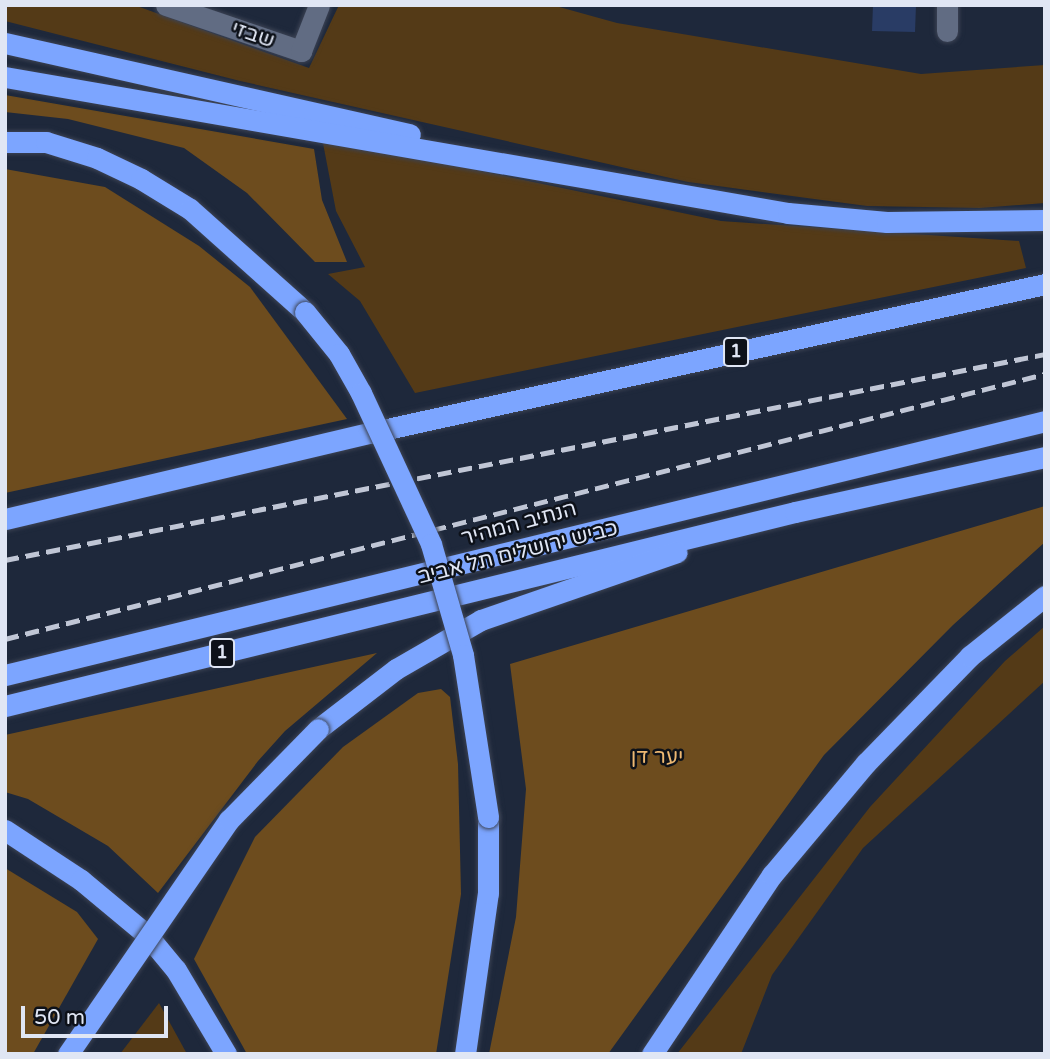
<!DOCTYPE html>
<html>
<head>
<meta charset="utf-8">
<style>
	body { margin:0 }
	#map { position:relative; width:1050px; height:1059px; overflow:hidden; background:#1e283b; font-family:"Varela Round","Noto Sans Hebrew",sans-serif }
	div>[style] { position:absolute }
	[style*='--x'] { left:calc(var(--x)*1px); top:calc(var(--y)*1px); width:calc(var(--w)*1px); rotate:calc(var(--a)*1deg) }
	.green>* { inset:0; background:#543a17 }
	.forest>* { inset:0; background:#6d4c1e }
	.building>* { inset:0; background:#293c65 }
	.roads { filter:drop-shadow(0 0 2px #3c4354) drop-shadow(0 0 2px #3c4354) }
	.street>* { height:21px; margin:-10.5px; padding:0 10.5px; transform-origin:10.5px; border-radius:10.5px; background:#616c83 }
	.highway>* { height:21px; margin:-10.5px; padding:0 10.5px; transform-origin:10.5px; border-radius:10.5px; background:#7ca5ff }
	.rail>* { height:5px; margin-top:-2.5px; transform-origin:0; background:repeating-linear-gradient(90deg,#c0c6d5 0 14px,transparent 0 21px) }
	.bridges { filter:drop-shadow(0 0 2px #3c4354) drop-shadow(0 0 2px #3c4354) }
	.highway-bridge>* { height:21px; margin:-10.5px; padding:0 10.5px; transform-origin:10.5px; border-radius:10.5px; background:#7ca5ff }
	span { translate:-50% -50%; white-space:nowrap; text-align:center; line-height:1.15; -webkit-text-stroke:5px #0d1119; paint-order:stroke }
	.shield-label span { padding:2px 5px; background:#0d1119; border:2px solid; border-radius:5px; -webkit-text-stroke-width:0 }
	.shield-label { font-size:19px; color:#e0e6f4; font-weight:700 }
	.street-label { font-size:21px; color:#e0e6f4 }
	.park-label { font-size:21px; color:#edb872 }
	.frame { position:absolute; inset:0; border:7px solid #e0e6f4; pointer-events:none }
	.scale { position:absolute; left:21px; top:1006px; width:147px; height:32px; box-sizing:border-box; border:4px solid #e0e6f4; border-top:0; padding-left:9px; font-size:21px; line-height:24px; white-space:nowrap; color:#e0e6f4; -webkit-text-stroke:5px #0d1119; paint-order:stroke }
</style>
</head>
<body>
<div id="map">
	<div class="green">
		<i style="clip-path:polygon(5px 5px,134px 5px,309px 68px,339px 5px,552px 5px,617px 23px,921px 74px,1045px 65px,1045px 203px,980px 208px,867px 206px,688px 182px,240px 81px,5px 21px)"></i>
		<i style="clip-path:polygon(322px 138px,721px 221px,1019px 241px,1026px 268px,415px 393px,360px 301px,328px 274px,365px 267px,336px 211px)"></i>
		<i style="clip-path:polygon(1045px 626px,1045px 681px,863px 848px,772px 975px,741px 1054px,677px 1054px,870px 807px,1005px 661px)"></i>
		<i style="clip-path:polygon(159px 1003px,187px 1054px,120px 1054px)"></i>
	</div>
	<div class="forest">
		<i style="clip-path:polygon(5px 95px,314px 149px,322px 200px,347px 262px,315px 262px,247px 193px,184px 148px,68px 119px,5px 112px)"></i>
		<i style="clip-path:polygon(5px 169px,105px 187px,199px 246px,250px 287px,347px 419px,5px 493px)"></i>
		<i style="clip-path:polygon(1045px 506px,1045px 542px,953px 625px,824px 755px,608px 1054px,489px 1054px,516px 917px,526px 789px,510px 664px)"></i>
		<i style="clip-path:polygon(377px 653px,285px 731px,258px 761px,158px 893px,108px 846px,28px 799px,5px 792px,5px 735px)"></i>
		<i style="clip-path:polygon(441px 689px,450px 697px,458px 764px,461px 894px,436px 1054px,247px 1054px,194px 959px,255px 837px,343px 747px,418px 693px)"></i>
		<i style="clip-path:polygon(5px 868px,77px 912px,98px 939px,33px 1054px,5px 1054px)"></i>
	</div>
	<div class="building">
		<i style="clip-path:polygon(873px 5px,916px 5px,915px 32px,872px 31px)"></i>
	</div>
	<div class="roads">
		<div class="street">
			<i style="--x:166;--y:5;--w:143;--a:18.8"></i>
			<i style="--x:301;--y:51;--w:49;--a:-68.6"></i>
			<i style="--x:947;--y:5;--w:26;--a:90"></i>
		</div>
		<div class="highway">
			<i style="--x:5;--y:43;--w:415;--a:12.7"></i>
			<i style="--x:5;--y:77;--w:795;--a:9.85"></i>
			<i style="--x:788;--y:213;--w:99;--a:5.2"></i>
			<i style="--x:887;--y:222;--w:158;--a:-0.7"></i>
			<i style="--x:5;--y:142;--w:41;--a:0"></i>
			<i style="--x:46;--y:142;--w:53;--a:17.4"></i>
			<i style="--x:97;--y:158;--w:49;--a:25.5"></i>
			<i style="--x:141;--y:179;--w:57;--a:31.5"></i>
			<i style="--x:190;--y:209;--w:154;--a:41.8"></i>
			<i style="--x:5;--y:519;--w:374;--a:-13.3"></i>
			<i style="--x:369;--y:433;--w:692;--a:-12.43"></i>
			<i style="--x:5;--y:675;--w:1071;--a:-13.72"></i>
			<i style="--x:5;--y:706;--w:813;--a:-13.8"></i>
			<i style="--x:795;--y:512;--w:256;--a:-12.4"></i>
			<i style="--x:318;--y:729;--w:98;--a:-37.6"></i>
			<i style="--x:396;--y:669;--w:98;--a:-30"></i>
			<i style="--x:481;--y:620;--w:207;--a:-19.1"></i>
			<i style="--x:5;--y:830;--w:91;--a:33.3"></i>
			<i style="--x:81;--y:880;--w:86;--a:39.8"></i>
			<i style="--x:147;--y:935;--w:45;--a:50.4"></i>
			<i style="--x:176;--y:970;--w:98;--a:59.2"></i>
			<i style="--x:465;--y:1054;--w:163;--a:-81.9"></i>
			<i style="--x:488;--y:893;--w:76;--a:-90"></i>
			<i style="--x:652;--y:1054;--w:216;--a:-56.2"></i>
			<i style="--x:772;--y:875;--w:146;--a:-50"></i>
			<i style="--x:866;--y:763;--w:149;--a:-45.8"></i>
			<i style="--x:970;--y:656;--w:96;--a:-38.7"></i>
		</div>
	</div>
	<div class="rail">
		<i style="--x:5;--y:560;--w:1060;--a:-11.2"></i>
		<i style="--x:5;--y:639;--w:1073;--a:-14.3"></i>
	</div>
	<div class="bridges">
		<div class="highway-bridge">
			<i style="--x:305;--y:312;--w:54;--a:51"></i>
			<i style="--x:339;--y:354;--w:45;--a:60.6"></i>
			<i style="--x:361;--y:393;--w:166;--a:65.1"></i>
			<i style="--x:431;--y:544;--w:116;--a:73.9"></i>
			<i style="--x:463;--y:655;--w:164;--a:81.2"></i>
			<i style="--x:68;--y:1054;--w:284;--a:-55.5"></i>
			<i style="--x:229;--y:820;--w:127;--a:-45.6"></i>
		</div>
	</div>
	<div class="shield-label">
		<span style="left:736px;top:352px">1</span>
		<span style="left:222px;top:653px">1</span>
	</div>
	<div class="street-label">
		<span style="left:253px;top:35px;rotate:19deg">שבזי</span>
		<span style="left:519px;top:524px;rotate:-15deg">הנתיב המהיר</span>
		<span style="left:518px;top:553px;rotate:-14deg">כביש ירושלים תל אביב</span>
	</div>
	<div class="park-label">
		<span style="left:657px;top:757px">יער דן</span>
	</div>
	<div class="frame"></div>
	<div class="scale">50 m</div>
</div>
</body>
</html>
